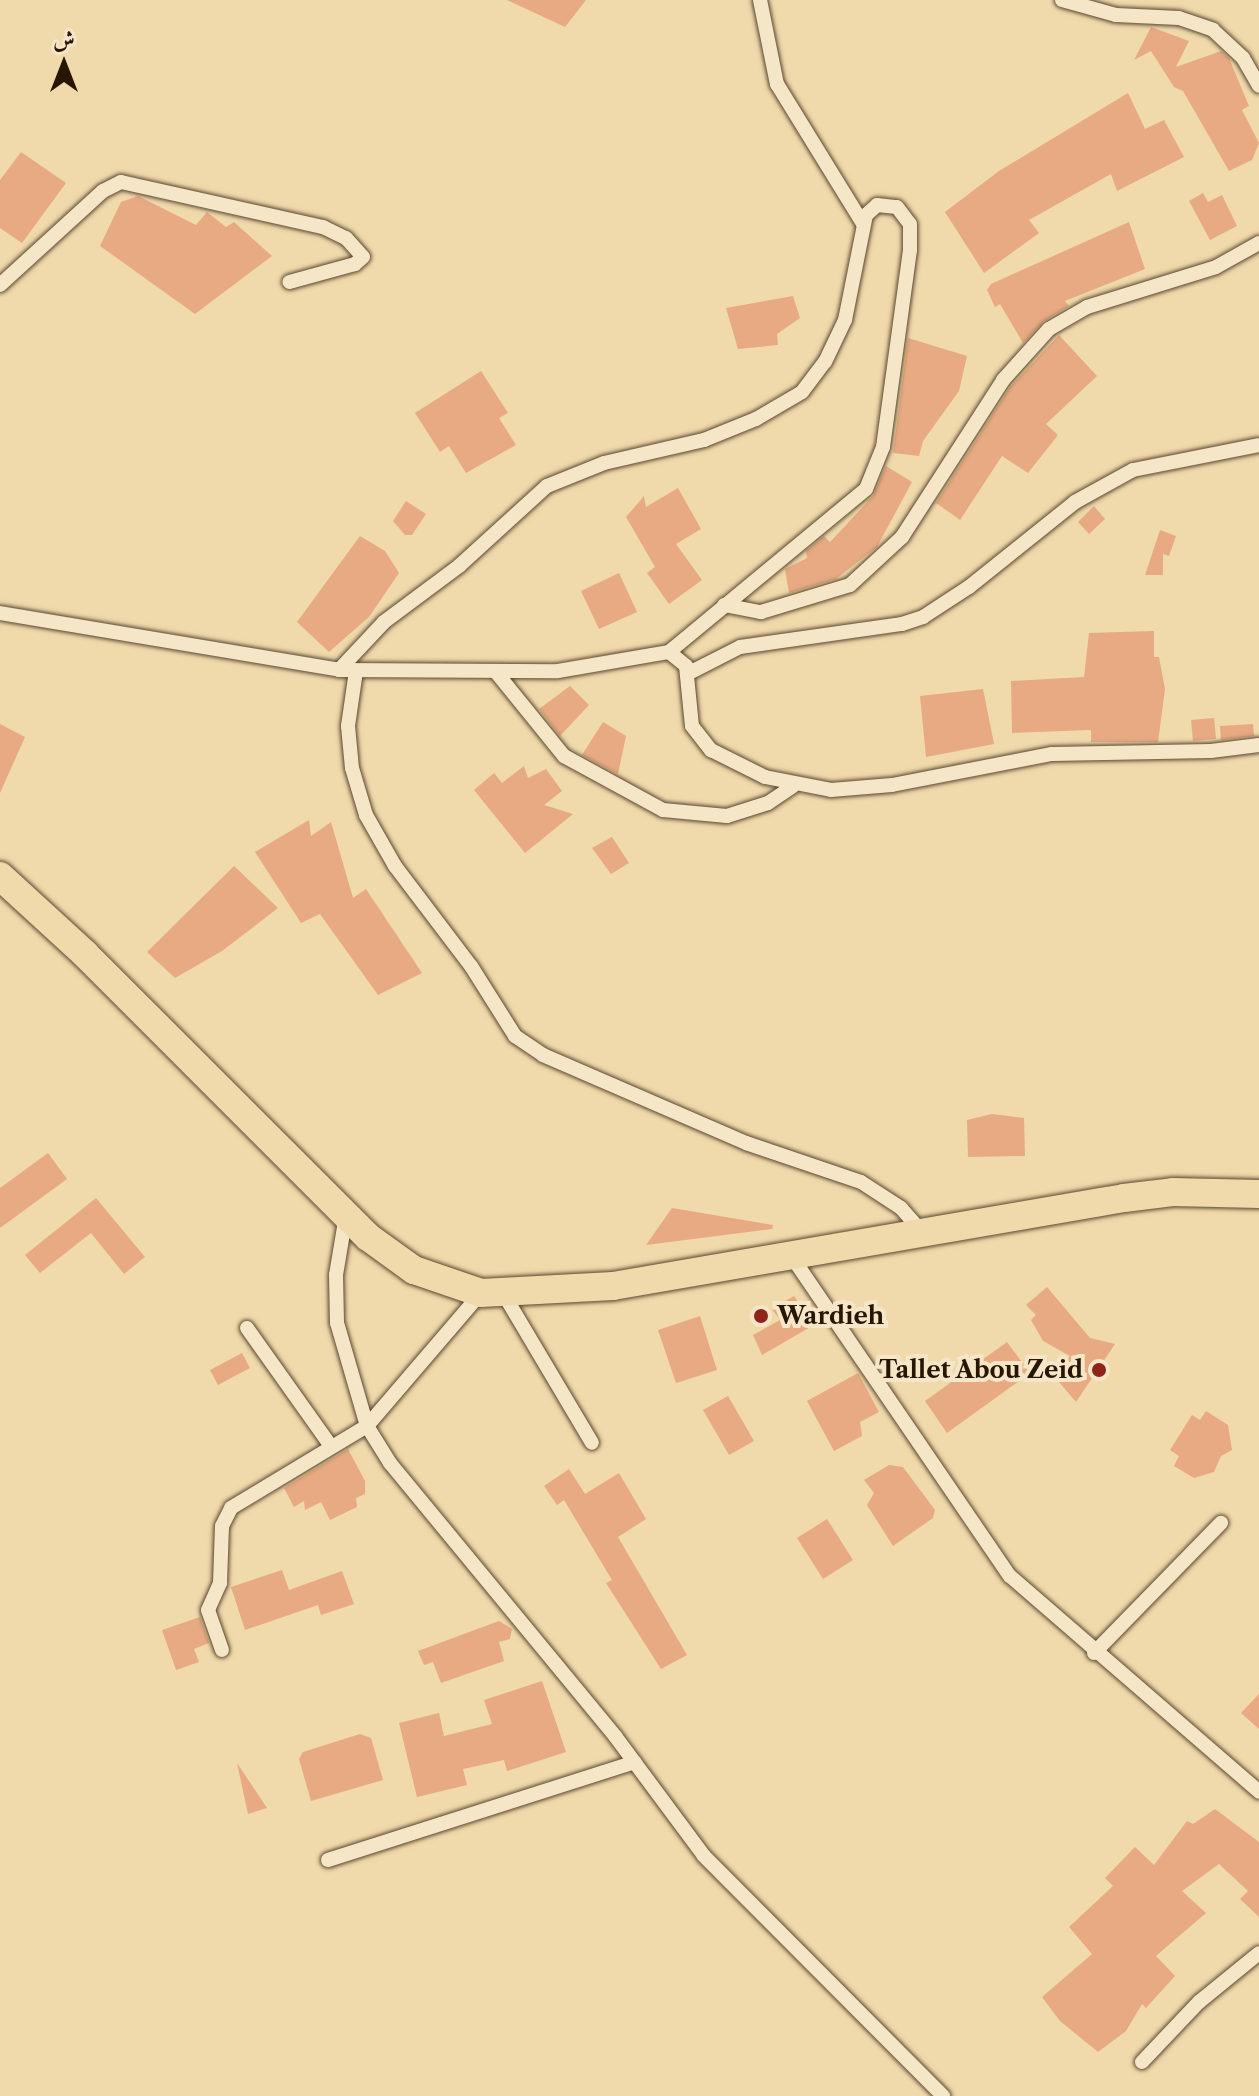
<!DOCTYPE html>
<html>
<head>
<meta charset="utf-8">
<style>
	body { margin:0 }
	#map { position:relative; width:1259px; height:2096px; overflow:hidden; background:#f0d9ab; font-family:"Libre Caslon Text",Amiri,serif }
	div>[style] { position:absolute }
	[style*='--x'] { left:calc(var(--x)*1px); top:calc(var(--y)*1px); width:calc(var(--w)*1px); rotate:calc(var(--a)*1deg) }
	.building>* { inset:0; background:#e8aa82 }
	.roads { filter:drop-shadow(0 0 2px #5a472e) drop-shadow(0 0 2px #5a472e) }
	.street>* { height:14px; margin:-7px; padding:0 7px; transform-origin:7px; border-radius:7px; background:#f5e6c8 }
	.highway>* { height:28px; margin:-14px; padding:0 14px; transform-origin:14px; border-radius:14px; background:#f0d9ab }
	.dots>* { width:22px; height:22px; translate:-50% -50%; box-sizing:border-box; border:4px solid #f5e6c8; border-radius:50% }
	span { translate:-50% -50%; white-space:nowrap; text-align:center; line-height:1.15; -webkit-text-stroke:8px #f5e6c8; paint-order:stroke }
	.poi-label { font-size:24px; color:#281604; font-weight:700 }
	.left { translate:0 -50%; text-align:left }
	.right { translate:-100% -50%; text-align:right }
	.north { position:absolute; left:24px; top:24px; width:80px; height:80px; -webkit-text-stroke:6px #f5e6c8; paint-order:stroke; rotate:0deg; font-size:22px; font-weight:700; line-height:32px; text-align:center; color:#281604 }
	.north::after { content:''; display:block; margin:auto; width:28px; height:36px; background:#281604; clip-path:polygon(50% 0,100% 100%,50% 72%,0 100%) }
</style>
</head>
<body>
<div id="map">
	<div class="building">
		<i style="clip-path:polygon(507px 0,586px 0,565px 27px)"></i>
		<i style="clip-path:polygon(1151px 27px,1189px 41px,1176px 67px,1221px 51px,1229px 58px,1249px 106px,1242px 110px,1259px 143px,1252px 160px,1229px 171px,1183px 91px,1174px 87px,1151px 51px,1134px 60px)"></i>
		<i style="clip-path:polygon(1128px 93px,1145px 129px,1164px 120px,1184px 157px,1117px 191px,1111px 174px,1029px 220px,1039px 233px,984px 273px,945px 212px,999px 171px)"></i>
		<i style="clip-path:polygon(21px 152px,66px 183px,22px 243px,0 228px,0 180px)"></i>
		<i style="clip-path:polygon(1203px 193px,1208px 202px,1222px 195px,1237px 226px,1210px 240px,1189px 201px)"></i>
		<i style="clip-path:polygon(138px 196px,196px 225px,207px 212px,226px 227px,234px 222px,272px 256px,195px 314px,100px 246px,121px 202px)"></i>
		<i style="clip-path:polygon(1129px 222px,1145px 269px,1065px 301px,1069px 306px,1044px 321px,1023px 343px,1000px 304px,995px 307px,987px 290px,991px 284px)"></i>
		<i style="clip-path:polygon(793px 296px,800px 318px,777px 334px,778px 345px,738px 349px,726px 308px)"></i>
		<i style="clip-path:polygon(1059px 335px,1097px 376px,1046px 424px,1058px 435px,1028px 473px,1002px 456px,960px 520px,936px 503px,1011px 386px)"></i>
		<i style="clip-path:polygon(908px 338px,967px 356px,959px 391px,923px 441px,919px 456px,893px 453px)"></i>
		<i style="clip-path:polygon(481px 371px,508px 413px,499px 418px,516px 445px,466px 473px,449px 446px,440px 452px,415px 413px)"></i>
		<i style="clip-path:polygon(886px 466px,912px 482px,877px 547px,836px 579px,789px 593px,785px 569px,807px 558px,806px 551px,824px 536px,830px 542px,873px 496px)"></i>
		<i style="clip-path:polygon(678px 488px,701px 529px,676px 544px,702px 580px,669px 604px,647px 573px,655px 567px,626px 517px,644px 496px,646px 507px)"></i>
		<i style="clip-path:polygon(406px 501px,426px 514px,412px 535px,405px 535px,393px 521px)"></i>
		<i style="clip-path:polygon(1094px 506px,1105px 519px,1089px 534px,1078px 522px)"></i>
		<i style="clip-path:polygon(1160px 530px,1176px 536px,1169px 556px,1163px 554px,1163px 575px,1145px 575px)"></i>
		<i style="clip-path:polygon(360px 536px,385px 551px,399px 573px,369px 617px,329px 652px,297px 622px)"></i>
		<i style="clip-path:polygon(619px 573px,637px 612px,599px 629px,581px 591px)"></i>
		<i style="clip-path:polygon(1154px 631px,1154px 657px,1159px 657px,1165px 689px,1158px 742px,1091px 742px,1091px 730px,1012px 733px,1011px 681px,1084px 677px,1089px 633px)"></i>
		<i style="clip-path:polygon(570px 686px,589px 705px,560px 736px,539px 709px)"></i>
		<i style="clip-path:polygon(983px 689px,994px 744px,926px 757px,920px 696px)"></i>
		<i style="clip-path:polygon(1214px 718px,1216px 739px,1193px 741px,1191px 720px)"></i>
		<i style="clip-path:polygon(603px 722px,626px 736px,618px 774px,582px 755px)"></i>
		<i style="clip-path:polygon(0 724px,25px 737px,0 793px)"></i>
		<i style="clip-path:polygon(1253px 724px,1254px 736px,1221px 740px,1220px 726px)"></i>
		<i style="clip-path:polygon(524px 766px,528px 778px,546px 769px,562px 791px,544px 805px,573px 814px,525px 853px,474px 790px,494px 773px,502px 783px)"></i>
		<i style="clip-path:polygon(309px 820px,311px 836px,331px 822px,353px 898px,366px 889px,422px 973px,378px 995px,320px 914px,301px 923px,255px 852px)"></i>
		<i style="clip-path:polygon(612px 837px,629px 863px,611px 874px,592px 848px)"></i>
		<i style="clip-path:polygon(234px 866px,278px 908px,222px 951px,175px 978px,147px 952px)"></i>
		<i style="clip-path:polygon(992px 1114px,1024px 1118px,1025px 1156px,968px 1157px,967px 1120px)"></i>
		<i style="clip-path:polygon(48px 1153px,67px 1179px,0 1228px,0 1188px)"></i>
		<i style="clip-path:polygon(96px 1198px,145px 1257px,124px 1274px,91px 1233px,40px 1273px,25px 1255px)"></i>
		<i style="clip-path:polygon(672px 1208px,773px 1225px,772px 1229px,646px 1245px)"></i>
		<i style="clip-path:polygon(1047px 1287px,1090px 1338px,1115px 1344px,1076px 1402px,1053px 1375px,1070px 1356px,1043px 1341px,1031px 1320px,1036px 1315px,1026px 1305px)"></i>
		<i style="clip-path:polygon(794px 1296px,814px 1325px,762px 1355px,753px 1335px,780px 1320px,772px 1309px)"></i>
		<i style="clip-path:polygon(700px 1316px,717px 1370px,676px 1383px,658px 1330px)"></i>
		<i style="clip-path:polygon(1007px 1342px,1030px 1373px,947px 1433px,925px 1401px)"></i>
		<i style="clip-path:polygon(242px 1353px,250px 1368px,218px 1385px,210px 1370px)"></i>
		<i style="clip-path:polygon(858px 1373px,879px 1412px,860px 1422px,862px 1436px,834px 1451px,807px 1401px)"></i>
		<i style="clip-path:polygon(728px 1396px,754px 1441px,729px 1455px,703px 1410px)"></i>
		<i style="clip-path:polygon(1206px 1411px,1228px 1425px,1232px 1450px,1221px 1456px,1214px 1472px,1194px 1478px,1174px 1466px,1179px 1456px,1170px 1450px,1192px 1415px,1200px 1420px)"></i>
		<i style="clip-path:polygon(348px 1449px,365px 1481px,365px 1494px,356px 1498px,357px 1507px,330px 1520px,321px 1502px,305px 1510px,304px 1501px,294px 1507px,284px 1488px)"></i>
		<i style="clip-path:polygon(889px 1465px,903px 1467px,935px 1510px,933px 1518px,893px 1546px,867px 1505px,874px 1493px,864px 1480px)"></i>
		<i style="clip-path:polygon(569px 1469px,585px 1494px,619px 1473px,646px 1519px,618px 1537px,687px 1655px,661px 1669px,606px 1583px,612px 1580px,564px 1500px,557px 1505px,544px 1486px)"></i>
		<i style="clip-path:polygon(827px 1519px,853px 1560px,823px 1579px,797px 1538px)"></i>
		<i style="clip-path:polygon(282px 1570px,289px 1590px,342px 1571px,354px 1604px,321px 1615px,318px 1605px,245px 1630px,231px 1587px)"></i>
		<i style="clip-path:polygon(200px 1617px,209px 1643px,194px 1649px,199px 1662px,176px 1670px,162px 1630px)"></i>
		<i style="clip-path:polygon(499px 1621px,512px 1629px,510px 1639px,499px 1642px,504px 1661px,441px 1683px,433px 1662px,424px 1665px,418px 1651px)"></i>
		<i style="clip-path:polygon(542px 1681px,566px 1752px,507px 1771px,504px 1760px,463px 1769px,467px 1785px,417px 1797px,399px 1723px,439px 1713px,444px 1736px,492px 1724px,484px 1700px)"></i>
		<i style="clip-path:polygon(1259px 1694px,1259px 1729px,1241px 1713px)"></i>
		<i style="clip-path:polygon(360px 1734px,371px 1738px,383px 1780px,311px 1801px,299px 1759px,303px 1752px)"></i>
		<i style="clip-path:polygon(237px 1763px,267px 1808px,248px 1814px)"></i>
		<i style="clip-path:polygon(1215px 1809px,1259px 1842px,1259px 1917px,1240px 1899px,1248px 1891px,1219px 1864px,1182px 1891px,1206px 1913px,1156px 1956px,1175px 1976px,1146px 2008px,1142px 2004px,1126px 2031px,1098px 2052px,1060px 2021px,1042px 1997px,1092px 1954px,1069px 1927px,1113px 1886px,1105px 1878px,1135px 1847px,1154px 1865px,1187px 1821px,1193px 1824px)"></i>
	</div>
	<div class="roads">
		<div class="street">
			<i style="--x:760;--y:0;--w:86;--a:78.6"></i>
			<i style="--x:777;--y:84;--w:164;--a:58.4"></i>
			<i style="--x:1062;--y:0;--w:56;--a:15.5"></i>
			<i style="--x:1116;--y:15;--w:63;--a:2.7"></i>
			<i style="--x:1179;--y:18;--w:36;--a:19"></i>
			<i style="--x:1213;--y:30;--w:41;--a:43"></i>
			<i style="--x:1243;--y:58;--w:32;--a:60"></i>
			<i style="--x:0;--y:285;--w:139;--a:-42.4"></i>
			<i style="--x:103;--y:191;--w:20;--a:-27"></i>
			<i style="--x:121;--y:182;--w:207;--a:12.6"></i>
			<i style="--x:323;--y:227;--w:25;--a:26"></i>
			<i style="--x:346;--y:238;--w:25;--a:48"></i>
			<i style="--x:363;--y:257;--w:11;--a:139"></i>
			<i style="--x:355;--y:264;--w:68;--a:164.7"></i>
			<i style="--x:724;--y:605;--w:38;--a:11"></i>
			<i style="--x:761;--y:612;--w:93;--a:-16.9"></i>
			<i style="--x:850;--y:585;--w:71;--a:-42.7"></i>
			<i style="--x:902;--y:537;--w:187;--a:-57.2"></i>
			<i style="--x:1003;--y:380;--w:69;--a:-48"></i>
			<i style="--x:1049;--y:329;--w:44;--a:-30.1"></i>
			<i style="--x:1087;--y:307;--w:135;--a:-17.2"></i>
			<i style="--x:1216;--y:267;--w:49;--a:-29.2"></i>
			<i style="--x:0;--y:613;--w:344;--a:9.5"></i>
			<i style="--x:339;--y:670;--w:219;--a:0.3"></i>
			<i style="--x:558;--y:671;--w:113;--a:-9.7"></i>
			<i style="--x:669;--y:652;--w:22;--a:39"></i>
			<i style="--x:686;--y:666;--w:60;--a:84.3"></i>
			<i style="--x:692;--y:726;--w:31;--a:52"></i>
			<i style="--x:711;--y:750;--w:60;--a:26.6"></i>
			<i style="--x:765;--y:777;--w:67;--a:11.1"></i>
			<i style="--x:831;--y:790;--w:61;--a:-4.7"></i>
			<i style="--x:892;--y:785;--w:163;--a:-11"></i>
			<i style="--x:1052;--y:754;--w:159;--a:-1.1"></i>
			<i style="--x:1211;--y:751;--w:48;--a:-7.1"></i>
			<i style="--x:339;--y:670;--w:66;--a:-46.8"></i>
			<i style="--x:384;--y:622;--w:94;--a:-36.7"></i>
			<i style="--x:459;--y:566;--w:119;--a:-42.3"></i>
			<i style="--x:547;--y:486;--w:61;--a:-22"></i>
			<i style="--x:604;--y:463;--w:103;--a:-13"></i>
			<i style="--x:704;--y:440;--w:56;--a:-22"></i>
			<i style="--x:756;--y:419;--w:53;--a:-30.4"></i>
			<i style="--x:802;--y:392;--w:38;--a:-53"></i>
			<i style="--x:825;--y:362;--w:47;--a:-64.5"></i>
			<i style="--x:845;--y:320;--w:107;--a:-78.7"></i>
			<i style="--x:866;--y:215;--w:15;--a:-42"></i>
			<i style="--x:877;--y:205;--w:20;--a:6"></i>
			<i style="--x:897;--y:207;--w:21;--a:53"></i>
			<i style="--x:910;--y:224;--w:26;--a:90"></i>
			<i style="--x:910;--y:250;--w:199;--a:97.8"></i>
			<i style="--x:883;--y:447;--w:45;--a:112"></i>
			<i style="--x:866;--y:489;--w:256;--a:140.4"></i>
			<i style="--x:356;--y:671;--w:56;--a:98.3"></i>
			<i style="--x:348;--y:726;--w:42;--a:84.6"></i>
			<i style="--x:352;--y:768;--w:49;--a:73.4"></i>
			<i style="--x:366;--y:815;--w:59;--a:60.4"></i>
			<i style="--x:395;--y:866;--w:126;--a:52.8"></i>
			<i style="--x:471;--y:966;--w:83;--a:57.8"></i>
			<i style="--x:515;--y:1036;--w:34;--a:34"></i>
			<i style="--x:543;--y:1055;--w:221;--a:23.4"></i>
			<i style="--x:746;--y:1143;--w:121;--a:18.7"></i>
			<i style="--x:861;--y:1182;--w:48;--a:33"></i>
			<i style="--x:901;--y:1208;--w:32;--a:49"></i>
			<i style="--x:496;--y:672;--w:108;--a:51"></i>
			<i style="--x:564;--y:756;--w:113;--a:28.6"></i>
			<i style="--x:663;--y:810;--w:64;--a:5.4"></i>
			<i style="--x:727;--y:816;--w:43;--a:-17.6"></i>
			<i style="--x:768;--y:803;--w:30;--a:-34"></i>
			<i style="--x:689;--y:673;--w:57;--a:-27"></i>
			<i style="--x:740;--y:647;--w:164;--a:-8.1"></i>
			<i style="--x:902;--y:624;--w:22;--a:-18"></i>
			<i style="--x:923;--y:617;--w:55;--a:-33.1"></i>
			<i style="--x:969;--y:587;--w:136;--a:-38.7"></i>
			<i style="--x:1075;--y:502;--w:66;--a:-28.9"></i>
			<i style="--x:1133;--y:470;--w:128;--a:-11.2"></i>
			<i style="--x:792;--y:1257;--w:386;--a:55.7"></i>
			<i style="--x:1010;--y:1576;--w:330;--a:40.9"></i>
			<i style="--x:481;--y:1293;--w:175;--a:130.6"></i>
			<i style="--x:367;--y:1426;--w:44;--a:58.1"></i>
			<i style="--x:390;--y:1463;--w:354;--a:50.5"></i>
			<i style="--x:615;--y:1736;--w:149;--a:53.4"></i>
			<i style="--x:704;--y:1856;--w:339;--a:45.1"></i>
			<i style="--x:503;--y:1293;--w:174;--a:59.3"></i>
			<i style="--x:247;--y:1328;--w:145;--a:54.6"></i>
			<i style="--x:222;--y:1650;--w:42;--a:-109.3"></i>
			<i style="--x:208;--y:1610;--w:30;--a:-66"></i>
			<i style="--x:220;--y:1583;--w:57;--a:-88"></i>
			<i style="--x:222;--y:1526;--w:20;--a:-63"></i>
			<i style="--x:231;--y:1508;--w:159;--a:-31.1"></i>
			<i style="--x:367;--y:1426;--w:107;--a:-106.2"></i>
			<i style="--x:337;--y:1323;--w:48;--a:-91.2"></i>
			<i style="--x:336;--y:1275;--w:61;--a:-80.5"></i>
			<i style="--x:1094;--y:1653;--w:182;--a:-45.7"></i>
			<i style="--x:328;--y:1860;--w:322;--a:-17.7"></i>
			<i style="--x:1142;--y:2062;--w:83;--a:-46.5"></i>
			<i style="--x:1199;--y:2002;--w:77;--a:-39.2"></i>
		</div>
		<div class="highway">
			<i style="--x:0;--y:876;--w:115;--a:42.5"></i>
			<i style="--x:85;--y:954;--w:400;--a:45"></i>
			<i style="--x:368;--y:1237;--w:57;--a:35.7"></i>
			<i style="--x:414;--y:1270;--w:71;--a:18.9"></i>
			<i style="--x:481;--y:1293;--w:132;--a:-3"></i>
			<i style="--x:613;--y:1286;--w:519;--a:-9.77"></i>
			<i style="--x:1124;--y:1198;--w:49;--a:-7"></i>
			<i style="--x:1173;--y:1192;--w:86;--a:1.3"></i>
		</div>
	</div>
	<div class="dots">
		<i style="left:761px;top:1316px;background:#8f2418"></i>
		<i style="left:1099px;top:1370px;background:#8f2418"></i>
	</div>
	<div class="poi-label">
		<span class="left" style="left:777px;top:1316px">Wardieh</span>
		<span class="right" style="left:1083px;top:1370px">Tallet Abou Zeid</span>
	</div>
	<div class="north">ش</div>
</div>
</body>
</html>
